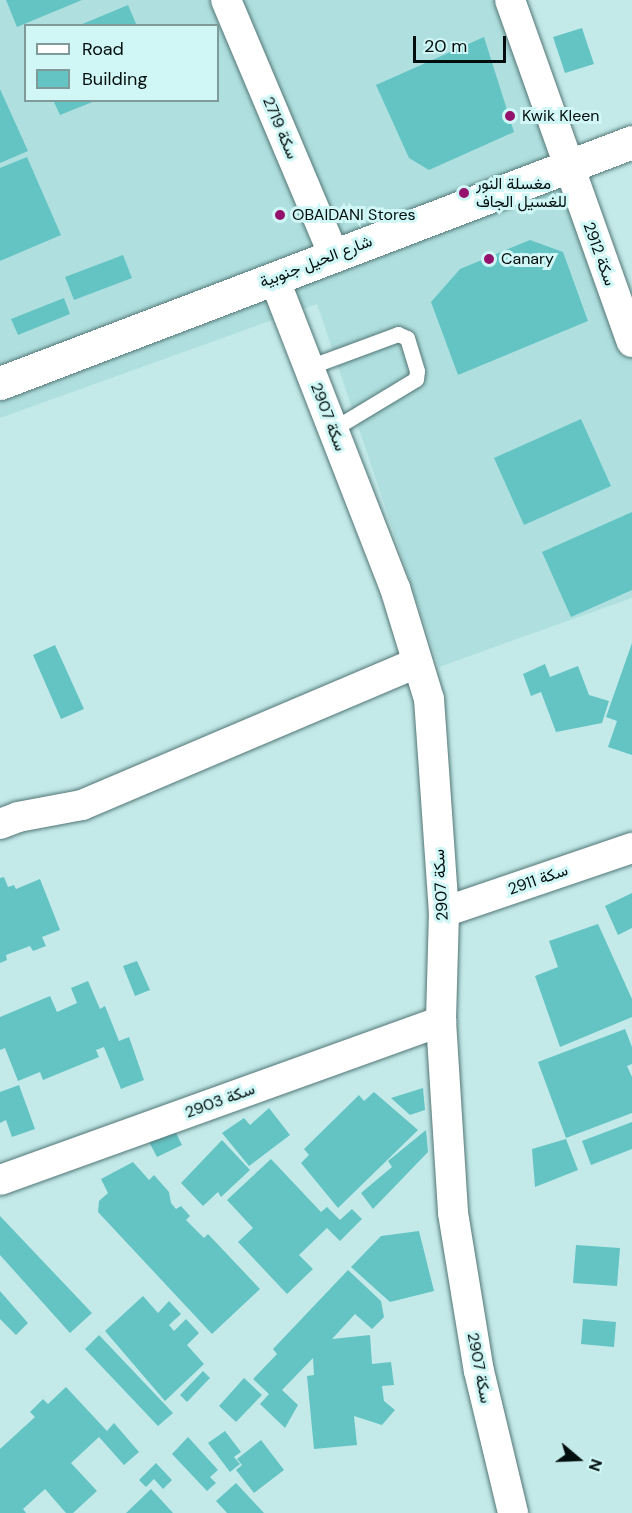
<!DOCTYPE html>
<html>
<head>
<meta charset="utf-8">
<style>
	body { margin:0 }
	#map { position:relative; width:632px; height:1513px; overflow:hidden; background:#c3eae9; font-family:"DM Sans",Vazirmatn,sans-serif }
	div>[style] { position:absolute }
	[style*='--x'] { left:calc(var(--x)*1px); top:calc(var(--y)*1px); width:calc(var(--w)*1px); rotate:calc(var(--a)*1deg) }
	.built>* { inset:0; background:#afe0df }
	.building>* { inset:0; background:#64c4c4 }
	.roads { filter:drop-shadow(0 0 2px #537676) drop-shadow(0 0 2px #537676) }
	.service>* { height:15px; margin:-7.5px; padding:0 7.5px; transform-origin:7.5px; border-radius:7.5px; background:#fff }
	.minor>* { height:30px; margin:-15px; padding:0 15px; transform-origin:15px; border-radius:15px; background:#fff }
	.tertiary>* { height:33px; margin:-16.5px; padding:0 16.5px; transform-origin:16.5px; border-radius:16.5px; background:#fff }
	.dots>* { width:16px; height:16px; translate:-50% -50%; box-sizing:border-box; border:3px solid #d0f7f6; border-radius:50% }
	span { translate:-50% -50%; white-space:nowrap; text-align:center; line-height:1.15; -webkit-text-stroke:6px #d0f7f6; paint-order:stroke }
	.poi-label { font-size:16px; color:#020e0e }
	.left { translate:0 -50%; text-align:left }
	.street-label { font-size:16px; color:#020e0e }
	.legend { position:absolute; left:24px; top:24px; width:195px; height:78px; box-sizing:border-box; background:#d0f7f6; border:2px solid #7e9a99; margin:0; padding:8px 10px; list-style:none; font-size:18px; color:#020e0e }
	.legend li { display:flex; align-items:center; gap:12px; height:30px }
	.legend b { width:30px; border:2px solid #7e9a99 }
	.north { position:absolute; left:548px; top:1429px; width:60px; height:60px; -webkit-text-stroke:4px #d0f7f6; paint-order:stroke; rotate:109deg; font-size:16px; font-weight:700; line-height:24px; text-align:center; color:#020e0e }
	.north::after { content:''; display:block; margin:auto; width:21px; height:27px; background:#020e0e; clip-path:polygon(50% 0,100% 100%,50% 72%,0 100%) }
	.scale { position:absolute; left:413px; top:36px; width:93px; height:27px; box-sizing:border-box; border:3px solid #020e0e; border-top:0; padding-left:8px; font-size:18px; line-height:21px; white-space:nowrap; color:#020e0e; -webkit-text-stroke:4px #d0f7f6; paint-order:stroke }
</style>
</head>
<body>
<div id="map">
	<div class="built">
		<i style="clip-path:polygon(evenodd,0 0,527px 0,552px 90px,632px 299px,632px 598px,439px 667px,317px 304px,0 418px,0 0,26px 26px,218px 26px,218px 100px,26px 100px,26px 26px)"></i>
	</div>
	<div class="building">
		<i style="clip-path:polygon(6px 0,82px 0,17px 27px)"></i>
		<i style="clip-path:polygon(128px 5px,137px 26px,80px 26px,80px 25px)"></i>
		<i style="clip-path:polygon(582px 28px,594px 64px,565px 73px,553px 37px)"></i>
		<i style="clip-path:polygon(484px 37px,514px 132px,429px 170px,409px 158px,376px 85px)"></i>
		<i style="clip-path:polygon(0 89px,28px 151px,0 163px)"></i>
		<i style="clip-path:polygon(53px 100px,95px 100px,95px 101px,60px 115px)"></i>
		<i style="clip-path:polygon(27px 157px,61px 235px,0 261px,0 168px)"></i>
		<i style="clip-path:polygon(530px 240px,563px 252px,588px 321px,458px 375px,431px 302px,460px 269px)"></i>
		<i style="clip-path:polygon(123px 255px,132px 278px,74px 300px,65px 277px)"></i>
		<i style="clip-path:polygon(64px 298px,70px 314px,18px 335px,11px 319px)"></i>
		<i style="clip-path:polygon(581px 419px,611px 486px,524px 525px,494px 458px)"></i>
		<i style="clip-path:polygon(632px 512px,632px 590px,571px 617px,542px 552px)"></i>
		<i style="clip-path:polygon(632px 643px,632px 755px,608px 747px,617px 721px,606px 717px)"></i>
		<i style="clip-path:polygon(55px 645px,84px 709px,61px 719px,33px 655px)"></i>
		<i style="clip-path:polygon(545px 664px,550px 677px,578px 666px,589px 695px,609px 701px,602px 723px,556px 732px,541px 692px,531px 696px,523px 674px)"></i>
		<i style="clip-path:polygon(4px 877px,8px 887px,14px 885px,16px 889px,40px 879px,60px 930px,42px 937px,46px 946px,33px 951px,30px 946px,6px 955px,7px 960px,0 963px,0 878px)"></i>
		<i style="clip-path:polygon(632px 893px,632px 928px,618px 935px,605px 906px)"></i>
		<i style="clip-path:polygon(598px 924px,632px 999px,632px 1017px,560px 1047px,535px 976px,558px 967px,549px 941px)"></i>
		<i style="clip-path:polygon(137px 961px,150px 990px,135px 996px,123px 966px)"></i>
		<i style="clip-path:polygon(88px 981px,100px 1009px,105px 1006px,119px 1041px,129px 1037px,144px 1080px,121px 1089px,104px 1047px,96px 1050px,99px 1057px,43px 1080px,40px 1072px,18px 1081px,5px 1048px,0 1050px,0 1017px,50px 996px,57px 1012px,77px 1003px,71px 988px)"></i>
		<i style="clip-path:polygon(625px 1029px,632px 1047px,632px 1064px,627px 1066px,632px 1077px,632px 1113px,566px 1138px,538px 1062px)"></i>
		<i style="clip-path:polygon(19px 1085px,35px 1129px,12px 1137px,6px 1120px,0 1123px,0 1092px)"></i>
		<i style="clip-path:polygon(423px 1088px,425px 1110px,410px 1115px,391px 1098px)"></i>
		<i style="clip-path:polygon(374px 1092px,418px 1130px,338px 1208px,301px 1163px,309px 1155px,304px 1149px,359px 1095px,364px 1101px)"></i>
		<i style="clip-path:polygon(269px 1108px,290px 1135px,249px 1166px,222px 1133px,244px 1118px,250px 1125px)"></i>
		<i style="clip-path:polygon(632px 1122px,632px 1149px,591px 1165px,582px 1141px)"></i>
		<i style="clip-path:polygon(173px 1127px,182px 1145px,157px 1157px,148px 1140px)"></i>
		<i style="clip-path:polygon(426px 1130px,428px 1152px,373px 1209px,361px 1193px,392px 1167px,388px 1161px)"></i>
		<i style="clip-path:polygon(566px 1139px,578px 1170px,535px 1187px,532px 1149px)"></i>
		<i style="clip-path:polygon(222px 1140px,250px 1170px,221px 1197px,218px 1192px,203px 1206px,181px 1183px)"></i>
		<i style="clip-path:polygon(271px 1159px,321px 1212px,327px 1207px,340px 1220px,352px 1209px,362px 1219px,340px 1241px,327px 1228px,299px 1255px,313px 1269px,287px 1294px,238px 1242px,253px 1228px,227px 1200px)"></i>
		<i style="clip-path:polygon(133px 1162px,149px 1180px,154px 1175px,169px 1192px,171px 1203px,176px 1209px,181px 1206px,190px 1216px,186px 1220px,204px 1238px,208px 1234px,260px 1289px,212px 1334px,98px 1212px,99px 1201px,108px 1193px,101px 1179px)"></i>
		<i style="clip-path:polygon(0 1216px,92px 1313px,70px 1333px,0 1255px)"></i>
		<i style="clip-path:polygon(419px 1231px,434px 1291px,390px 1302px,351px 1267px,381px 1236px)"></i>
		<i style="clip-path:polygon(576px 1245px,620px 1248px,617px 1286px,573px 1283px)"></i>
		<i style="clip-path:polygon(348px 1270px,381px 1301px,384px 1317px,372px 1329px,355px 1314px,332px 1339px,370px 1335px,372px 1364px,391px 1362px,394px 1385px,382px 1386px,384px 1401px,395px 1410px,382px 1425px,354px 1416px,357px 1445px,314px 1449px,307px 1376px,314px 1375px,313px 1358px,282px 1390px,298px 1405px,285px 1428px,260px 1404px,269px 1394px,253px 1379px,277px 1354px,273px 1349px)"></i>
		<i style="clip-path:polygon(0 1291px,28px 1323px,16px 1335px,0 1319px)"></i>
		<i style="clip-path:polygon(143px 1296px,158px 1313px,169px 1301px,181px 1314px,169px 1325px,174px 1331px,186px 1319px,199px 1333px,187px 1345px,204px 1364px,165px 1401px,105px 1331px)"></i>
		<i style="clip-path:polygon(583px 1319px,616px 1322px,614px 1347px,581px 1344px)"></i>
		<i style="clip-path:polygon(99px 1335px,173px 1413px,158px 1426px,85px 1349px)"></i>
		<i style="clip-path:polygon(203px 1371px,210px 1378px,187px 1402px,180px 1395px)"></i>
		<i style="clip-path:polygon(244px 1378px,262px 1395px,236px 1422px,219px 1406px)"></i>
		<i style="clip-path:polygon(66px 1387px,107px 1431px,114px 1423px,139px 1452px,124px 1465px,99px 1437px,71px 1463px,97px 1491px,73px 1513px,66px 1513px,45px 1489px,23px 1509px,26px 1513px,0 1513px,0 1449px,35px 1417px,30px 1412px,43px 1399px,48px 1404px)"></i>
		<i style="clip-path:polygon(225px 1431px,241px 1452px,234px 1457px,240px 1464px,230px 1472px,208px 1443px)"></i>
		<i style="clip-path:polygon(188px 1437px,218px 1470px,210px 1477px,216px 1483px,207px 1491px,172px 1454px)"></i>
		<i style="clip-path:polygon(261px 1440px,284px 1470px,254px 1493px,236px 1470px,242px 1465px,237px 1459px)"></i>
		<i style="clip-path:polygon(156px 1463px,172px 1480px,163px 1489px,154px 1479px,146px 1487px,139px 1480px)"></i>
		<i style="clip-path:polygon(236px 1483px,264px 1513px,227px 1513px,216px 1501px)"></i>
		<i style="clip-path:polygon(151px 1489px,173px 1513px,126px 1513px)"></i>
	</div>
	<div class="roads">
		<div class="service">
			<i style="--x:309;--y:367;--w:95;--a:-20.3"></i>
			<i style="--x:398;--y:334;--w:10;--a:24"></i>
			<i style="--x:407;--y:338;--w:34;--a:73"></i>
			<i style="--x:417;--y:371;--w:8;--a:97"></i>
			<i style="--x:416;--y:379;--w:97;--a:148.9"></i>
		</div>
		<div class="minor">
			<i style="--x:226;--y:0;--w:278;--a:67.1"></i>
			<i style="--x:510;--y:0;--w:363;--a:70.4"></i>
			<i style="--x:274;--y:278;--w:333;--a:68.7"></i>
			<i style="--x:395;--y:588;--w:116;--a:73"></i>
			<i style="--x:429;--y:699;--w:214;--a:86"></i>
			<i style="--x:444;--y:912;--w:109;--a:91.6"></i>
			<i style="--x:441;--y:1021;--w:192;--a:86.4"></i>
			<i style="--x:453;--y:1213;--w:160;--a:80.7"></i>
			<i style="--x:479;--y:1371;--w:146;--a:76.5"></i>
			<i style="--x:0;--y:824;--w:19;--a:-21"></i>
			<i style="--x:18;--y:817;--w:65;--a:-10.6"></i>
			<i style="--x:82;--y:805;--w:364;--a:-23"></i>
			<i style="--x:444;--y:912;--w:199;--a:-18.8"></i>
			<i style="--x:0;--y:1180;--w:469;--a:-19.8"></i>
		</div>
		<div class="tertiary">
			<i style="--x:0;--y:383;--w:676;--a:-20.87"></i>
		</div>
	</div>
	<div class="dots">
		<i style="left:510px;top:116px;background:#94126b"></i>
		<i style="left:464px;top:193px;background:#94126b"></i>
		<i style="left:280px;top:215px;background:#94126b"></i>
		<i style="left:489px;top:259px;background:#94126b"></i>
	</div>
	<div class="poi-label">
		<span class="left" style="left:522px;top:116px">Kwik Kleen</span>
		<span class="left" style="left:476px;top:193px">مغسلة النور<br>للغسيل الجاف</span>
		<span class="left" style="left:292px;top:215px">OBAIDANI Stores</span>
		<span class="left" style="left:501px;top:259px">Canary</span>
	</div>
	<div class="street-label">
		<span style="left:280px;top:128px;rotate:67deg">سكة 2719</span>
		<span style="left:599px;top:254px;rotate:70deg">سكة 2912</span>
		<span style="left:316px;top:262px;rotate:-21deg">شارع الحيل جنوبية</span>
		<span style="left:328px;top:417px;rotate:69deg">سكة 2907</span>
		<span style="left:538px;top:880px;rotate:-19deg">سكة 2911</span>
		<span style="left:441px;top:885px;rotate:-93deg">سكة 2907</span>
		<span style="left:220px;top:1101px;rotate:-20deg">سكة 2903</span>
		<span style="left:479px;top:1368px;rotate:79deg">سكة 2907</span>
	</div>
	<ul class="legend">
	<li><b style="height:8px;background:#fff"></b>Road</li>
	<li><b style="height:16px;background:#64c4c4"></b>Building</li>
	</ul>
	<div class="north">N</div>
	<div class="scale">20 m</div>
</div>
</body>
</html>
